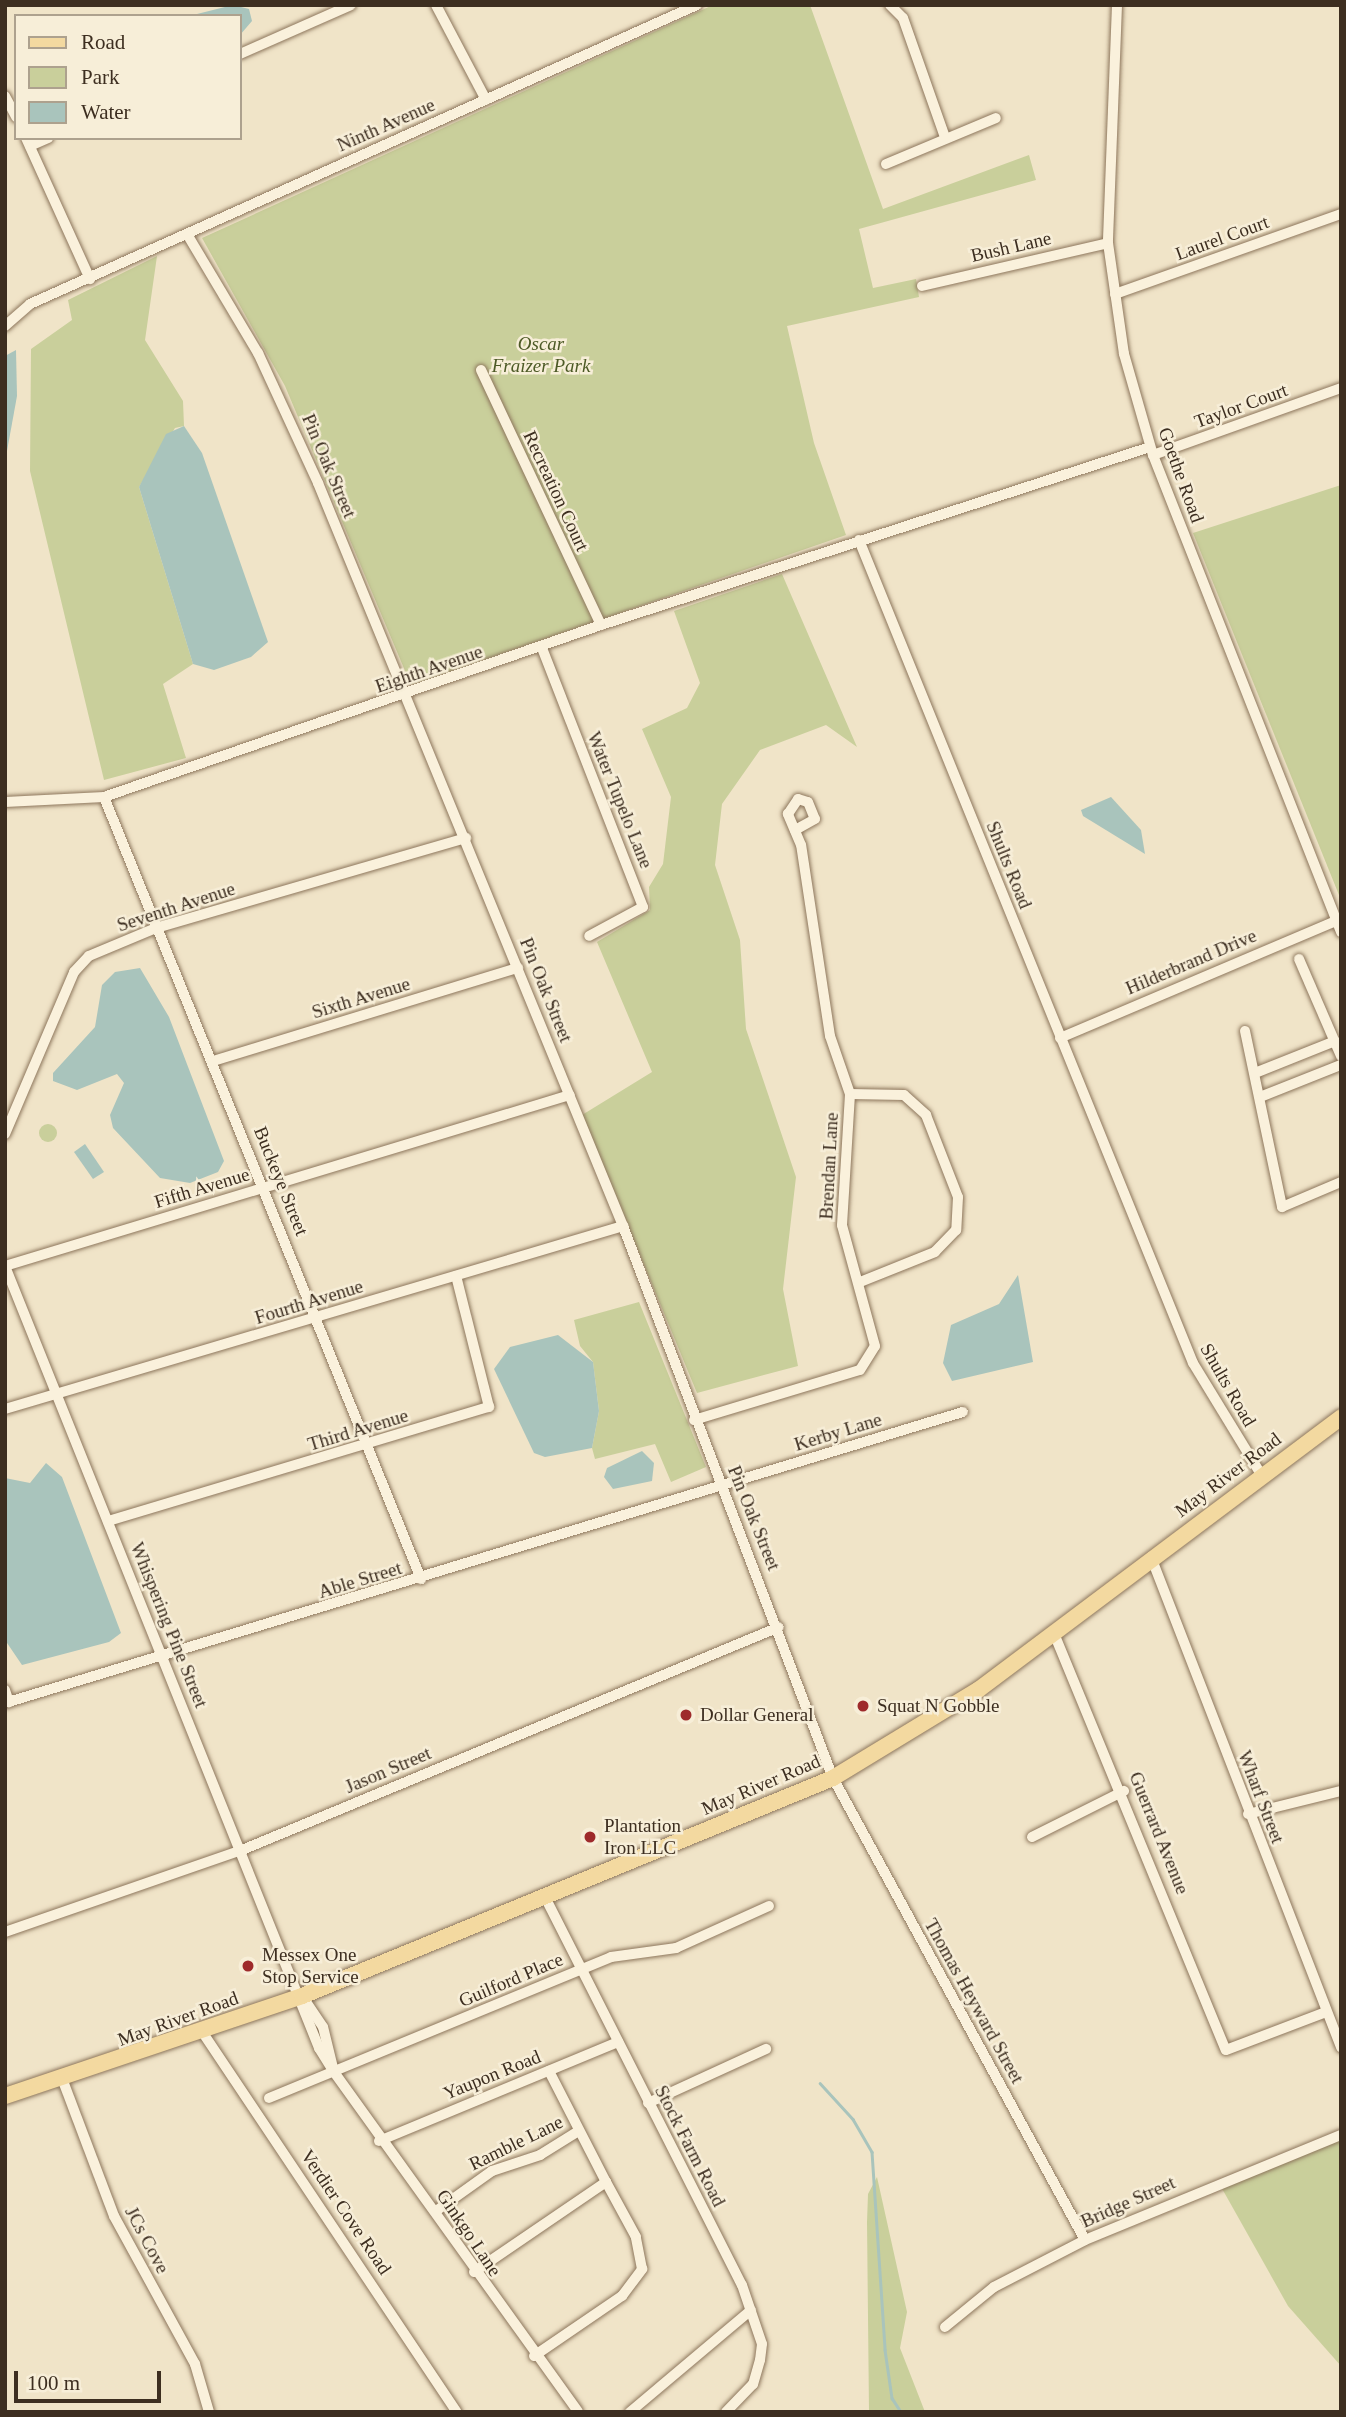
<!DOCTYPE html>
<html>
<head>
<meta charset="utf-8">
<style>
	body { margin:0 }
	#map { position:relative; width:1346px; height:2417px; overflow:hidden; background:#f0e4c8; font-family:Georgia,serif }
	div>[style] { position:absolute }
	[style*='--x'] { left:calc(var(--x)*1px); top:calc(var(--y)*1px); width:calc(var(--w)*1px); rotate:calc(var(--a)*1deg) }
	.green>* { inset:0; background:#c9cf9b }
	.round { border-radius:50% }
	.water>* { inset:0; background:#a9c4bc }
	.stream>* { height:2.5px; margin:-1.25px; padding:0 1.25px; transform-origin:1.25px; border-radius:1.25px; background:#a9c4bc }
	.roads { filter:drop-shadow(0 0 2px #8d765c) drop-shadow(0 0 2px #8d765c) }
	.street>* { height:10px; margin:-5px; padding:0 5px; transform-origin:5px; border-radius:5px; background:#faf1dc }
	.primary>* { height:16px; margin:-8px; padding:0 8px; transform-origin:8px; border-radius:8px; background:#f3d9a0 }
	.dots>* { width:19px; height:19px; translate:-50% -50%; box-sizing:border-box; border:4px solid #f7eed8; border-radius:50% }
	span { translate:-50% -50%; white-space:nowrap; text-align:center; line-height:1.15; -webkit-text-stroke:5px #f7eed8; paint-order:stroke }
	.street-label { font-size:19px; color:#3d2e20 }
	.park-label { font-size:19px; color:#4d5a26; font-style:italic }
	.poi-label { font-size:19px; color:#3d2e20 }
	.left { translate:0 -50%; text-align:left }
	.frame { position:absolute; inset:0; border:7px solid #3d2e20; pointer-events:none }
	.legend { position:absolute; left:14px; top:14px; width:228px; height:126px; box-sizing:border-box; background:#f7eed8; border:2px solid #ada18e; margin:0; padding:9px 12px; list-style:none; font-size:21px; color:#3d2e20 }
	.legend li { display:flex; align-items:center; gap:14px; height:35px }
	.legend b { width:35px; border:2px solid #ada18e }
	.scale { position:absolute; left:14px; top:2371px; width:147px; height:32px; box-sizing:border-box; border:4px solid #3d2e20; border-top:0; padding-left:9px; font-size:21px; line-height:24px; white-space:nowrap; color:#3d2e20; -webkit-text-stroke:5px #f7eed8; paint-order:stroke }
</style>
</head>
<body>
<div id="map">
	<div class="green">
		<i style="clip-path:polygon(713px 5px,810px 5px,883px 209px,1029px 155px,1036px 180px,859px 229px,873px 288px,916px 279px,919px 297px,787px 326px,814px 443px,846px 535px,411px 685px,285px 386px,202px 238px)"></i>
		<i style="clip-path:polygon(157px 256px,145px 340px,183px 401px,184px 426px,175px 428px,139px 487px,193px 664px,163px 684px,186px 758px,104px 780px,30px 471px,31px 349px,72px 320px,68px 300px)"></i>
		<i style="clip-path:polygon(1341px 485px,1341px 900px,1193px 533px)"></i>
		<i style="clip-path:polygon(782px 574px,857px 747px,826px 725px,760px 750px,722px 804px,715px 865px,740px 940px,746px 1029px,796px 1177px,783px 1289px,798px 1366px,697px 1393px,582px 1115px,652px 1072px,597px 942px,650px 910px,649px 887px,663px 864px,671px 797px,642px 729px,687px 708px,700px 683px,674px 611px)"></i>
		<i class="round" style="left:39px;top:1124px;width:18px;height:18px"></i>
		<i style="clip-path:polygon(639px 1302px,706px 1467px,671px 1482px,655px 1444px,595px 1459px,592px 1448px,599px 1411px,593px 1362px,580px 1346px,574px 1320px)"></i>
		<i style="clip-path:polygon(1341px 2139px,1341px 2366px,1288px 2306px,1220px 2185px)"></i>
		<i style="clip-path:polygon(877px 2177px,907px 2312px,900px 2348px,925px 2412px,869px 2412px,867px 2222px,868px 2194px)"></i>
	</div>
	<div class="water">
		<i style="clip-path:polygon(233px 5px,249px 9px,252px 21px,240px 35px,240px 16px,189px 16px)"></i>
		<i style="clip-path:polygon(16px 350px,17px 396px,5px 462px,5px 356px)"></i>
		<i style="clip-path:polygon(184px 426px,202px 453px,268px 642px,251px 657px,214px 670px,193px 664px,139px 487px,166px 434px)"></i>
		<i style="clip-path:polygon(1111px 797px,1141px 830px,1145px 854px,1083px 816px,1081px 810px)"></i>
		<i style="clip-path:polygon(140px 968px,169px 1017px,224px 1161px,218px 1172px,190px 1183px,160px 1178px,113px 1128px,110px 1115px,124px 1083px,117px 1074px,77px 1090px,53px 1081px,53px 1073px,95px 1027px,102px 985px,115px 972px)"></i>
		<i style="clip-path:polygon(85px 1144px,104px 1172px,93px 1179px,74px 1152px)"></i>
		<i style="clip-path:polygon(1018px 1275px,1033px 1362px,952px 1381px,943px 1363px,951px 1325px,999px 1304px)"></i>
		<i style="clip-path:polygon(558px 1335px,593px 1362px,599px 1411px,592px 1448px,545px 1457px,534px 1453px,494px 1369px,510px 1347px)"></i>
		<i style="clip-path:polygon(642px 1451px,654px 1463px,652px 1481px,613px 1489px,604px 1477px,607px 1468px)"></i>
		<i style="clip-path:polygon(46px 1463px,62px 1477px,121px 1633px,109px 1642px,22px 1665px,5px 1640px,5px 1478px,30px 1483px)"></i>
	</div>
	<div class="stream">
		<i style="--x:820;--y:2083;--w:49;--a:47.5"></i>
		<i style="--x:853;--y:2119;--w:38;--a:60"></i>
		<i style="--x:872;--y:2152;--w:198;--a:86.2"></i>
		<i style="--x:885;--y:2350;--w:49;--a:81.7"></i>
		<i style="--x:892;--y:2398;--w:17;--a:57"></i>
	</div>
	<div class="roads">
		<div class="street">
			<i style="--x:436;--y:5;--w:107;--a:62.2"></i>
			<i style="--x:890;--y:5;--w:18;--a:45"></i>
			<i style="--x:903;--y:18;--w:126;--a:70.6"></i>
			<i style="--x:1117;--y:5;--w:238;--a:92.2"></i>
			<i style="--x:1108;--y:243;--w:112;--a:81.8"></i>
			<i style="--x:1124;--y:354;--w:105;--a:74"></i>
			<i style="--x:1153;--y:455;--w:513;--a:68.49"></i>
			<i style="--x:240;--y:54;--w:121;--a:-23.8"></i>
			<i style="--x:5;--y:96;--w:24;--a:62"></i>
			<i style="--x:26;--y:138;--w:155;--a:65.6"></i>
			<i style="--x:30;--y:146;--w:20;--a:-24"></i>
			<i style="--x:886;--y:164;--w:119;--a:-22.7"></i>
			<i style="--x:187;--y:234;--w:139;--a:59.2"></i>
			<i style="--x:258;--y:353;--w:143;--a:65.2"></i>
			<i style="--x:318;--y:483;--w:803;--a:67.68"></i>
			<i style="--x:623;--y:1226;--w:591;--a:69.17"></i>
			<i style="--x:833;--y:1778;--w:526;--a:61.39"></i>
			<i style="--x:922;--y:286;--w:191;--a:-13"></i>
			<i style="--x:1115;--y:294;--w:240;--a:-19.5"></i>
			<i style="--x:5;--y:326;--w:33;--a:-41"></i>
			<i style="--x:30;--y:304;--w:731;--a:-24.15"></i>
			<i style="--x:481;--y:370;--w:282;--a:64.8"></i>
			<i style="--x:1153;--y:455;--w:200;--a:-19.6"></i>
			<i style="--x:859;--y:540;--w:888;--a:67.91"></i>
			<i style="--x:1193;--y:1363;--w:132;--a:58.6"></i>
			<i style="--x:542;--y:648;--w:278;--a:68.7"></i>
			<i style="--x:643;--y:907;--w:61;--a:151.8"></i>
			<i style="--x:104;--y:797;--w:844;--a:67.93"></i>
			<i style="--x:5;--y:802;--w:99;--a:-2.9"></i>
			<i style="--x:104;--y:797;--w:526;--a:-19.09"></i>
			<i style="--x:601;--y:625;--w:577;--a:-17.96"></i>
			<i style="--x:1299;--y:959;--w:106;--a:66.6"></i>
			<i style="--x:1245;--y:1031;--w:180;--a:78.1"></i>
			<i style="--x:1282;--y:1207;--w:64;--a:-23"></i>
			<i style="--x:1060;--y:1038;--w:300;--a:-23"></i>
			<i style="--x:213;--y:1061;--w:319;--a:-17"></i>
			<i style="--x:1255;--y:1073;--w:86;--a:-21.8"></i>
			<i style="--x:850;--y:1094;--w:54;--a:1.1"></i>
			<i style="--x:904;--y:1095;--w:30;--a:42"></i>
			<i style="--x:926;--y:1115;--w:88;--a:68.7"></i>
			<i style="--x:958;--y:1197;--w:33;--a:93"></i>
			<i style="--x:956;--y:1230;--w:30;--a:134"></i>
			<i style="--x:935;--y:1252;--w:81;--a:158.2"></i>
			<i style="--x:1260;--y:1097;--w:87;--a:-21.6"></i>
			<i style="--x:5;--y:1134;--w:176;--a:-66.9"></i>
			<i style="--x:74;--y:972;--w:22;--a:-47"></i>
			<i style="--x:89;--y:956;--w:73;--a:-22.7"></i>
			<i style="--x:156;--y:928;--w:323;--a:-16.2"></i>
			<i style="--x:5;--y:1266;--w:843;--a:68.12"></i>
			<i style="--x:319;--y:2048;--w:28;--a:58"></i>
			<i style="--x:334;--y:2072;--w:46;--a:-103.7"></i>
			<i style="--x:323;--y:2027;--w:37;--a:-124"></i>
			<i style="--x:5;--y:1266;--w:590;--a:-16.84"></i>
			<i style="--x:5;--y:1409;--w:645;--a:-16.49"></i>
			<i style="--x:694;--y:1420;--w:173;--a:-16.8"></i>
			<i style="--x:860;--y:1370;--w:28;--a:-58"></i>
			<i style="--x:875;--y:1346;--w:125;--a:-105.3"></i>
			<i style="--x:842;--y:1225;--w:131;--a:-86.5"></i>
			<i style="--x:850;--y:1094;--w:61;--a:-109"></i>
			<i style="--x:830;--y:1036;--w:193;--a:-98.6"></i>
			<i style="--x:801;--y:845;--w:34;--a:-113"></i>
			<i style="--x:788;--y:814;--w:18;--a:-56"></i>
			<i style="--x:798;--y:799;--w:10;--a:17"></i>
			<i style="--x:808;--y:802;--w:18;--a:68"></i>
			<i style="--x:815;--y:819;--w:23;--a:151"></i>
			<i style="--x:108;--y:1521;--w:398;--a:-16.7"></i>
			<i style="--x:489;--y:1407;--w:135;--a:-104.1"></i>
			<i style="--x:1151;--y:1557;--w:526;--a:68.81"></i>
			<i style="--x:1053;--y:1631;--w:453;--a:67.6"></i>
			<i style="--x:1226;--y:2050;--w:107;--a:-20.8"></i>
			<i style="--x:5;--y:1690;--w:13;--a:72"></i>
			<i style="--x:5;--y:1703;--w:1001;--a:-16.9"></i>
			<i style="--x:1248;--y:1814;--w:96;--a:-13.9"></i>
			<i style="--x:1032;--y:1837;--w:103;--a:-26.6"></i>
			<i style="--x:545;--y:1897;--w:435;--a:63.1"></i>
			<i style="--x:742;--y:2285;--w:62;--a:71.3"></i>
			<i style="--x:762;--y:2344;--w:16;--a:97"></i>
			<i style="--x:760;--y:2360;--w:25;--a:106"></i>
			<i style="--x:753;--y:2384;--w:39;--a:134"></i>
			<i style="--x:5;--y:1932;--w:251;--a:-19.1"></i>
			<i style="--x:242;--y:1850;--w:581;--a:-22.55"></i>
			<i style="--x:203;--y:2033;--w:456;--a:56.2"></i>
			<i style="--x:334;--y:2072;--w:418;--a:54.3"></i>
			<i style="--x:63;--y:2081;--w:144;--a:69.3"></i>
			<i style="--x:114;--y:2216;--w:169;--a:61.3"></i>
			<i style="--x:195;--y:2364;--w:50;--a:73.7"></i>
			<i style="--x:269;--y:2098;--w:370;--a:-22.4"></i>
			<i style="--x:611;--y:1957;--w:66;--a:-7.9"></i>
			<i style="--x:676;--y:1948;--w:102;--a:-24.3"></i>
			<i style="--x:648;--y:2103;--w:130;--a:-24.6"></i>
			<i style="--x:379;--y:2141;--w:259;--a:-22.5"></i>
			<i style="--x:436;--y:2211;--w:69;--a:-35.5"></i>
			<i style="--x:492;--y:2171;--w:51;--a:-18.4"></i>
			<i style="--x:540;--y:2155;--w:44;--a:-31.9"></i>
			<i style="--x:474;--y:2272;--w:160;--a:-34.3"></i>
			<i style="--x:606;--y:2182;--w:125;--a:-117.2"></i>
			<i style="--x:945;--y:2327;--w:63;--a:-39.2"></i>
			<i style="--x:994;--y:2287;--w:102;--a:-27.3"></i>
			<i style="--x:1085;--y:2240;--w:277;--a:-22.3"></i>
			<i style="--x:534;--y:2356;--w:107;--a:-34.3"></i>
			<i style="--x:622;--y:2296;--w:34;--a:-53"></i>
			<i style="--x:642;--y:2269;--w:33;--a:-101"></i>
			<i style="--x:636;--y:2237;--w:63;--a:-118.6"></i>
			<i style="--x:630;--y:2412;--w:158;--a:-40.1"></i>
		</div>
		<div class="primary">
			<i style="--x:5;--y:2096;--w:313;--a:-18.6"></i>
			<i style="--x:302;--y:1996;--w:574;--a:-22.32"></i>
			<i style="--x:833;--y:1778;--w:170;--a:-31.3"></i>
			<i style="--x:978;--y:1690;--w:454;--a:-36.9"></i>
		</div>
	</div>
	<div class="dots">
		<i style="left:863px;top:1706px;background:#9e2a2b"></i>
		<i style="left:686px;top:1715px;background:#9e2a2b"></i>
		<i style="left:590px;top:1837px;background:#9e2a2b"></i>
		<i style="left:248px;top:1966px;background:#9e2a2b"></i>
	</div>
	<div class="street-label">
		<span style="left:386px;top:125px;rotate:-24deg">Ninth Avenue</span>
		<span style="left:1222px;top:238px;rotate:-20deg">Laurel Court</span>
		<span style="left:1011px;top:247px;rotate:-13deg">Bush Lane</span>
		<span style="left:1241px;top:406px;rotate:-20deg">Taylor Court</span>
		<span style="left:329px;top:466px;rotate:67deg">Pin Oak Street</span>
		<span style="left:1181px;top:475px;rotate:70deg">Goethe Road</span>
		<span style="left:556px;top:491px;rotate:65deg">Recreation Court</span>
		<span style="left:429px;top:669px;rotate:-19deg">Eighth Avenue</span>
		<span style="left:620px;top:800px;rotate:68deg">Water Tupelo Lane</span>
		<span style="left:1009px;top:865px;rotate:68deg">Shults Road</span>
		<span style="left:176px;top:907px;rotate:-18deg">Seventh Avenue</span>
		<span style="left:1191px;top:962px;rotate:-23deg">Hilderbrand Drive</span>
		<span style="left:546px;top:990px;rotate:68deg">Pin Oak Street</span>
		<span style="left:361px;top:998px;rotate:-17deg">Sixth Avenue</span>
		<span style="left:829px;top:1166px;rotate:-87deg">Brendan Lane</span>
		<span style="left:281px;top:1181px;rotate:68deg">Buckeye Street</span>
		<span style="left:202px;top:1188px;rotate:-17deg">Fifth Avenue</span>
		<span style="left:309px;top:1302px;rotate:-17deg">Fourth Avenue</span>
		<span style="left:1228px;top:1385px;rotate:60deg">Shults Road</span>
		<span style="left:358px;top:1430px;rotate:-17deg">Third Avenue</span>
		<span style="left:838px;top:1432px;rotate:-17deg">Kerby Lane</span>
		<span style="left:1228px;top:1475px;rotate:-37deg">May River Road</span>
		<span style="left:754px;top:1518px;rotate:68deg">Pin Oak Street</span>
		<span style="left:360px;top:1580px;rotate:-17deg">Able Street</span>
		<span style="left:169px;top:1625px;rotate:68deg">Whispering Pine Street</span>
		<span style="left:388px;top:1770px;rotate:-23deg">Jason Street</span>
		<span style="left:761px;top:1785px;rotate:-23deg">May River Road</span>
		<span style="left:1261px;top:1797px;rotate:69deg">Wharf Street</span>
		<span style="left:1159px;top:1833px;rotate:68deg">Guerrard Avenue</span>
		<span style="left:511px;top:1980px;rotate:-23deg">Guilford Place</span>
		<span style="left:974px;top:2001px;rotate:61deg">Thomas Heyward Street</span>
		<span style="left:178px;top:2019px;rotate:-20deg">May River Road</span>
		<span style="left:492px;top:2075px;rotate:-22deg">Yaupon Road</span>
		<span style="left:516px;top:2143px;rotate:-26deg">Ramble Lane</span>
		<span style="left:690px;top:2146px;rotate:63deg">Stock Farm Road</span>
		<span style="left:1128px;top:2202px;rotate:-24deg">Bridge Street</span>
		<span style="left:346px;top:2212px;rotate:56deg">Verdier Cove Road</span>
		<span style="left:469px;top:2233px;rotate:56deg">Ginkgo Lane</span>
		<span style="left:147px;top:2240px;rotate:62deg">JCs Cove</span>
	</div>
	<div class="park-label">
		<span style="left:541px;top:355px">Oscar<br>Fraizer Park</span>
	</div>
	<div class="poi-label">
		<span class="left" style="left:877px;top:1706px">Squat N Gobble</span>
		<span class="left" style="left:700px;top:1715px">Dollar General</span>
		<span class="left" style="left:604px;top:1837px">Plantation<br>Iron LLC</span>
		<span class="left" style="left:262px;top:1966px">Messex One<br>Stop Service</span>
	</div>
	<div class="frame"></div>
	<ul class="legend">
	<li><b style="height:9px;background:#f3d9a0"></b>Road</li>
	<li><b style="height:19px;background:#c9cf9b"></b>Park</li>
	<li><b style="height:19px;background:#a9c4bc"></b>Water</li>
	</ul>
	<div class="scale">100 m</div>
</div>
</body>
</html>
